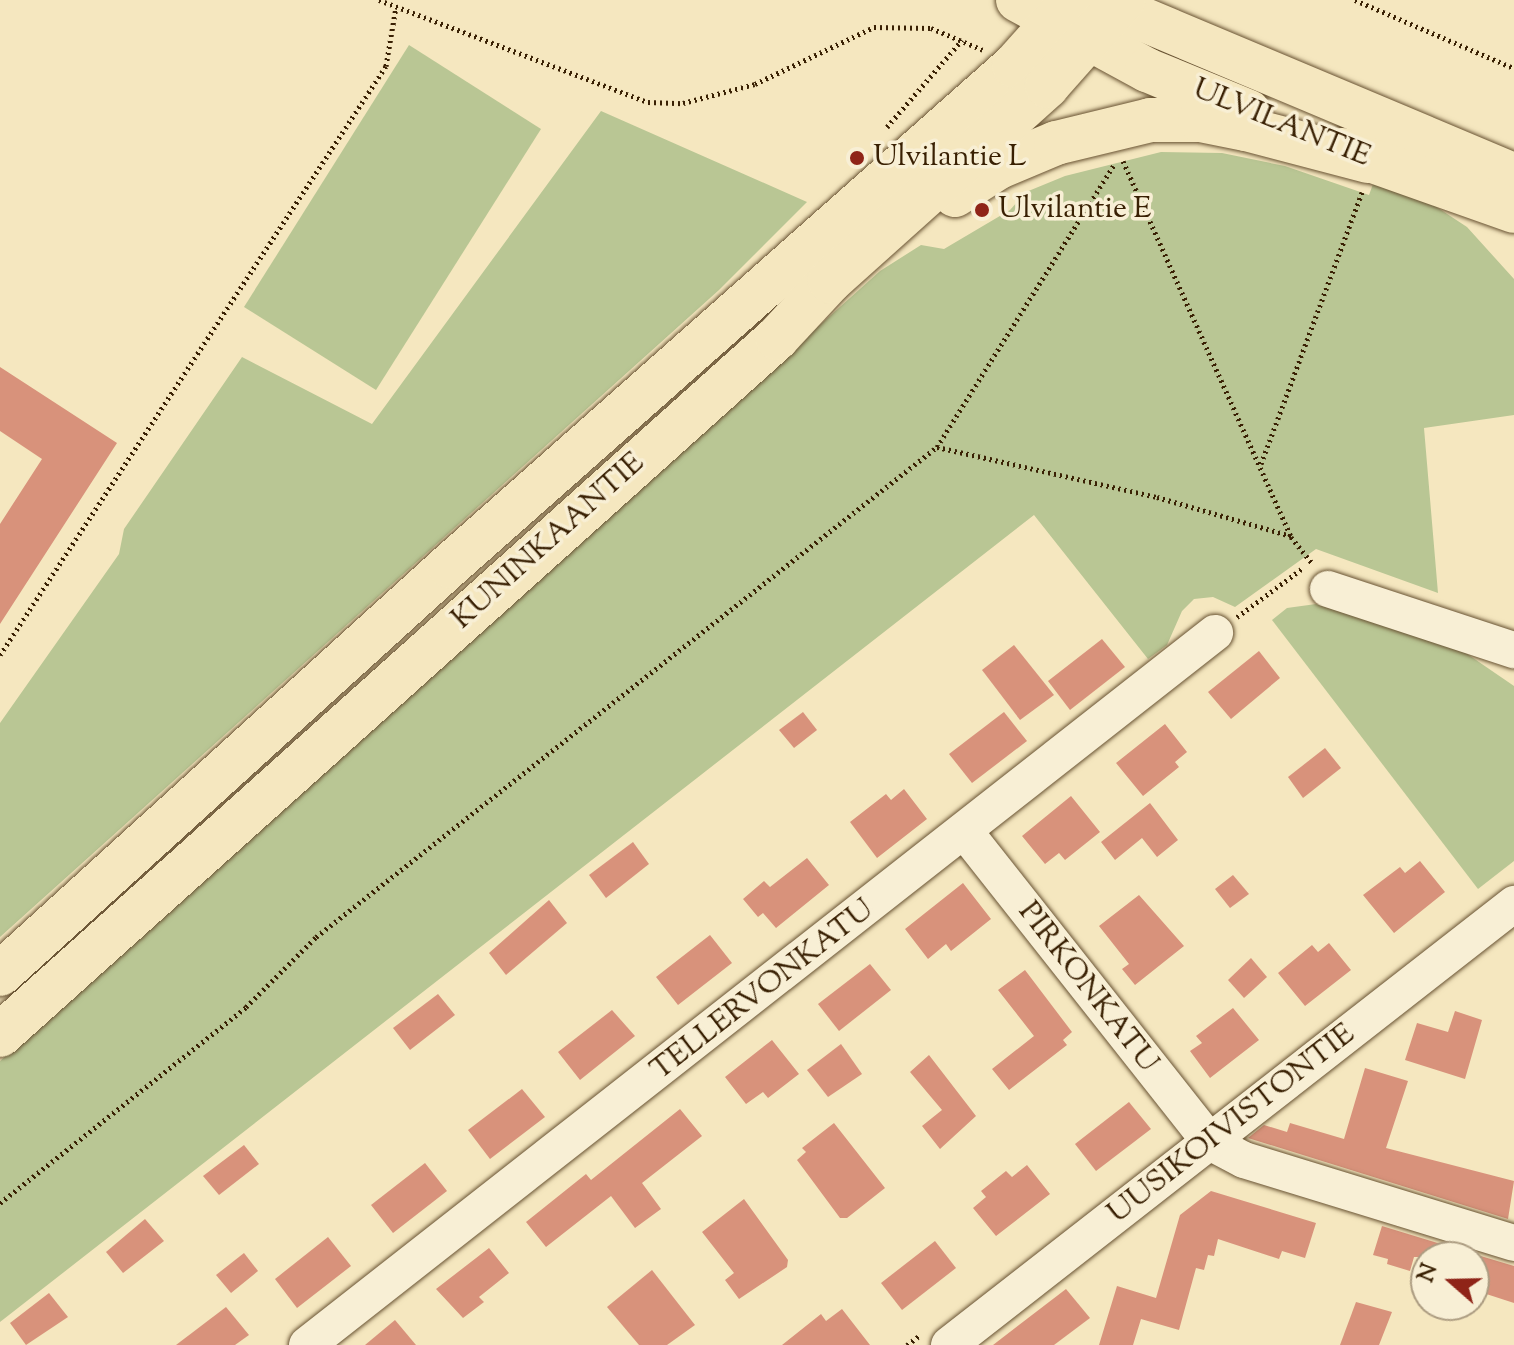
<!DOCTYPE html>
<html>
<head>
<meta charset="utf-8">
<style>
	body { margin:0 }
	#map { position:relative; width:1514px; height:1345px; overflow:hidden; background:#f5e7bf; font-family:"Sorts Mill Goudy",serif }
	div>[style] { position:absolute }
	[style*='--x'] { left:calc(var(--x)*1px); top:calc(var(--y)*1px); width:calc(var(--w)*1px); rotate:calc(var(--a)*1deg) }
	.green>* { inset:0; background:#b9c694 }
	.building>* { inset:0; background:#d8927b }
	.path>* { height:5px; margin-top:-2.5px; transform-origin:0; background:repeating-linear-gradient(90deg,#392003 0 2px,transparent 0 6px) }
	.roads { filter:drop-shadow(0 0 2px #685232) drop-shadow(0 0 2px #685232) }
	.minor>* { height:36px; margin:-18px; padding:0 18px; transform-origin:18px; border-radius:18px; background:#f8efd5 }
	.major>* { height:44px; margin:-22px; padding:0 22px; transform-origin:22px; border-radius:22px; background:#f5e7bf }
	.dots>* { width:22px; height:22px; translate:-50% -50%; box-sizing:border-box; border:4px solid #f8efd5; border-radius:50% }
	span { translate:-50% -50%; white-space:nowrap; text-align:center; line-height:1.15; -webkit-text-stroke:7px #f8efd5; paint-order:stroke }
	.street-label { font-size:30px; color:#392003 }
	.poi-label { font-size:30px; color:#392003 }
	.left { translate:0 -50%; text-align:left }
	.north { position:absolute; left:1410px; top:1241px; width:80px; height:80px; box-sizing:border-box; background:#f8efd5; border:2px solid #ac9c81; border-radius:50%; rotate:290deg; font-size:22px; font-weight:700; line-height:32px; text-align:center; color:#392003 }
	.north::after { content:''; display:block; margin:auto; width:28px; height:36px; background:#8f2418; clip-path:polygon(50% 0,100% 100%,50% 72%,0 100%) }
</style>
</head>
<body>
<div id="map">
	<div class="green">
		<i style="clip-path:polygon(409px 45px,541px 129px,376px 390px,244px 307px)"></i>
		<i style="clip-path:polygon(601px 111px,807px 202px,719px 290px,0 937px,0 723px,119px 554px,124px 529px,242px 357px,372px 424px)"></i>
		<i style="clip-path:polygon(1161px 152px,1222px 153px,1285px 166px,1369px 195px,1373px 184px,1432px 204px,1467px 227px,1514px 279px,1514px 415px,1424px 428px,1438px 593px,1316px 549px,1235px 607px,1213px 597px,1194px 599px,1182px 611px,1167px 645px,1148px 659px,1034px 515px,0 1322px,0 1061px,880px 271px,921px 245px,944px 249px,1010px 210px,1026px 192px,1065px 176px)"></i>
		<i style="clip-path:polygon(1316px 604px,1460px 649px,1514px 686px,1514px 861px,1478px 889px,1272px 620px,1287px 608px)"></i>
	</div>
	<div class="building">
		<i style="clip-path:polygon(0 367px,117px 443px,0 624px,0 524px,42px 459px,0 431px)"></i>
		<i style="clip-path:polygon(1102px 639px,1125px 667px,1070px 710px,1048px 681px)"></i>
		<i style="clip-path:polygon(1014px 645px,1054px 695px,1020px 720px,982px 670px)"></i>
		<i style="clip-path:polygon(1259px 651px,1280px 678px,1231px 719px,1208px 692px)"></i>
		<i style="clip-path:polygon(803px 712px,817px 730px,794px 748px,779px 730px)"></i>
		<i style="clip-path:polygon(1004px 712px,1027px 741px,972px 783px,949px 754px)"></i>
		<i style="clip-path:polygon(1165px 724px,1187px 752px,1175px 762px,1179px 767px,1143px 796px,1116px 763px)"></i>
		<i style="clip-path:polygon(1325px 748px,1341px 768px,1303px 798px,1288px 777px)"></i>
		<i style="clip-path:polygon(904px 789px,927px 819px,877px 858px,850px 822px,886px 794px,891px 800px)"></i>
		<i style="clip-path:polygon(1071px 796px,1100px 832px,1065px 860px,1059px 853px,1045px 864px,1022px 836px)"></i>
		<i style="clip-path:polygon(1150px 803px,1178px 840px,1157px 857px,1142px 838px,1115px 860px,1101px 842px)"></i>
		<i style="clip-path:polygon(633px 842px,649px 864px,606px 898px,589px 875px)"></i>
		<i style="clip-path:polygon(807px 858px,829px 885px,776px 928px,763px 913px,758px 917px,743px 899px,764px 881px,770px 887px)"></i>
		<i style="clip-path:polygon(1420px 861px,1445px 892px,1394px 933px,1363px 895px,1400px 867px,1405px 873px)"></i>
		<i style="clip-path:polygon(1233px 875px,1249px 894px,1230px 908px,1215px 889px)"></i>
		<i style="clip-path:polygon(963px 883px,991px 919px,951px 951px,946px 944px,928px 959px,905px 929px)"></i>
		<i style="clip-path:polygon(1139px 895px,1184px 946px,1135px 985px,1122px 969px,1129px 964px,1099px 926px)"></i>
		<i style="clip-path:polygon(549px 900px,567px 923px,506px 975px,489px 953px)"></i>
		<i style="clip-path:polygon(710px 935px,732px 963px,678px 1005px,656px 977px)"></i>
		<i style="clip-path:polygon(1329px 943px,1351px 970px,1305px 1006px,1278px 973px,1312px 945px,1318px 952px)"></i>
		<i style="clip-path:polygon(1251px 958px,1267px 977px,1244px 998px,1228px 980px)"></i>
		<i style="clip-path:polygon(870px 964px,891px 990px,839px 1031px,818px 1004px)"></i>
		<i style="clip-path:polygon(1025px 970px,1072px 1032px,1063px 1040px,1067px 1045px,1009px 1090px,992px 1069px,1034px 1036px,998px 990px)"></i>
		<i style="clip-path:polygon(438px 994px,455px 1015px,410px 1050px,393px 1028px)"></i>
		<i style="clip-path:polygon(1233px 1008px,1259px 1040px,1210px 1078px,1190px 1051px,1202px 1043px,1196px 1036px)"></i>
		<i style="clip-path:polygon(612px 1010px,635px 1036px,580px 1080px,558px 1052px)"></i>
		<i style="clip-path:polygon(1455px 1011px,1482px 1020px,1465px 1079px,1405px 1060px,1417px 1023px,1448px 1032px)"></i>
		<i style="clip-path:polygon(772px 1040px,799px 1074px,768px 1098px,763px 1092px,746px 1104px,725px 1077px)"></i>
		<i style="clip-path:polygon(841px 1044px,862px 1074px,828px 1097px,807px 1070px)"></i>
		<i style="clip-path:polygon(929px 1055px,976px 1116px,940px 1149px,922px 1126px,942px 1110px,910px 1072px)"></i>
		<i style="clip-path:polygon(1365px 1068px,1408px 1081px,1386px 1148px,1514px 1181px,1508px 1219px,1248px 1138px,1264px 1125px,1287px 1132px,1290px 1123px,1344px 1139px)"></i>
		<i style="clip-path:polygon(522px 1089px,545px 1117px,490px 1159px,468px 1130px)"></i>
		<i style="clip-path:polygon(1129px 1102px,1151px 1129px,1096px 1171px,1075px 1144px)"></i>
		<i style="clip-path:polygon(680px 1109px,702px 1136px,642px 1183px,661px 1209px,635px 1228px,611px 1196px,546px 1247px,526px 1222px,586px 1174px,591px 1180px)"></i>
		<i style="clip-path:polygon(834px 1123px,885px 1188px,847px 1218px,840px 1218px,797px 1160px,806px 1152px,802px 1148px)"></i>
		<i style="clip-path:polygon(244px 1145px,259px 1164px,219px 1195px,203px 1176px)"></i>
		<i style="clip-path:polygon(425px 1163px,447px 1191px,393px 1233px,371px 1205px)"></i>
		<i style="clip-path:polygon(1027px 1165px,1050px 1194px,996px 1236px,973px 1208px,986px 1197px,981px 1191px,1006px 1171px,1012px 1177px)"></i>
		<i style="clip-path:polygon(1211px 1191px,1316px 1223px,1305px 1258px,1282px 1251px,1279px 1259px,1218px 1239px,1214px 1256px,1208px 1255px,1204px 1270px,1196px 1268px,1179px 1330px,1141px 1319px,1133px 1345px,1099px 1345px,1117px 1286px,1156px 1298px,1180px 1215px)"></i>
		<i style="clip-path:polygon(744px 1199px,788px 1260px,787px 1267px,739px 1299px,725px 1280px,734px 1273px,702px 1232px)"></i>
		<i style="clip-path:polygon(145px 1219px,164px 1241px,123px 1273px,106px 1252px)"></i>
		<i style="clip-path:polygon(1382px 1226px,1467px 1252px,1466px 1257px,1414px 1257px,1410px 1271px,1387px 1264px,1388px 1259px,1373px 1255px)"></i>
		<i style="clip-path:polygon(328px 1237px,351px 1266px,297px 1308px,275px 1279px)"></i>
		<i style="clip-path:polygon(935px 1241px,956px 1268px,902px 1310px,881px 1283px)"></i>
		<i style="clip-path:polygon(489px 1248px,509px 1273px,479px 1297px,484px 1302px,463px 1318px,436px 1289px)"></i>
		<i style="clip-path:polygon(244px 1253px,258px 1271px,231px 1293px,216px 1275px)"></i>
		<i style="clip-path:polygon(1474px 1254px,1514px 1266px,1514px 1303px,1474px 1290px)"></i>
		<i style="clip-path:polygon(652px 1270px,695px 1325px,667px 1345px,639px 1345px,607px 1307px)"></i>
		<i style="clip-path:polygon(1066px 1289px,1090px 1318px,1054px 1345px,993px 1345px)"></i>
		<i style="clip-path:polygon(49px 1293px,68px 1317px,26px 1345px,10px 1323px)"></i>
		<i style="clip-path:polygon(1356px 1302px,1392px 1312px,1379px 1345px,1340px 1345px)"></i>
		<i style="clip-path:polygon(226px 1307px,249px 1335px,235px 1345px,176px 1345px)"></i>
		<i style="clip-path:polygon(842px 1309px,870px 1345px,782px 1345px,821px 1314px,826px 1321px)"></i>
		<i style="clip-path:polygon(395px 1320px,416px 1345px,365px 1345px)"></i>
	</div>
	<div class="path">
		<i style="--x:379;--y:0;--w:288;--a:20.8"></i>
		<i style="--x:648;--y:102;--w:35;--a:2"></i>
		<i style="--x:683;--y:103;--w:74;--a:-14.8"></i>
		<i style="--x:755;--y:84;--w:132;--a:-25.6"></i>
		<i style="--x:874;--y:27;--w:57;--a:1"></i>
		<i style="--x:931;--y:28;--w:56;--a:22.9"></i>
		<i style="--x:1355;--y:0;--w:173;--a:23.2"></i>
		<i style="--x:887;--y:127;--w:115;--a:-49.2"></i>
		<i style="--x:1123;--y:161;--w:412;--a:65.9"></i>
		<i style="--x:1291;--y:537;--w:33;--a:51"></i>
		<i style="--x:937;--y:447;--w:226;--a:12.8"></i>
		<i style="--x:1157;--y:497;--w:140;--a:16.2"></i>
		<i style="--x:1261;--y:464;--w:290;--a:-69.6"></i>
		<i style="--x:1237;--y:617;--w:82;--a:-36.6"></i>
		<i style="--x:0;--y:655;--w:704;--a:-56.76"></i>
		<i style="--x:386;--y:66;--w:60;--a:-80.4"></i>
		<i style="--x:0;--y:1203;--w:315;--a:-38.5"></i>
		<i style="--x:246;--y:1007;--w:99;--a:-45"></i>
		<i style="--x:316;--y:937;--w:791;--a:-38.28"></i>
		<i style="--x:937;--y:447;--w:332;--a:-57.9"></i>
		<i style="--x:907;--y:1345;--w:15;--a:-37"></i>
	</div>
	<div class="roads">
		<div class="minor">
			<i style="--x:1328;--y:589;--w:196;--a:18.2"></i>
			<i style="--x:966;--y:833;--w:394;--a:51.7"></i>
			<i style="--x:1210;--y:1142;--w:38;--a:28"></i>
			<i style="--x:1244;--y:1160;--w:282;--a:17.1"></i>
			<i style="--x:307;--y:1345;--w:1154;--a:-38.1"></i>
			<i style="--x:949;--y:1345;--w:717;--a:-37.97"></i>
		</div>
		<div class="major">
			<i style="--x:1018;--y:0;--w:147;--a:28.5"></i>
			<i style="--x:1147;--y:70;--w:110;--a:22.4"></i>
			<i style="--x:1097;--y:0;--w:452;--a:22.8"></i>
			<i style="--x:1342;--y:150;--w:182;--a:19.5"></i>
			<i style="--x:955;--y:195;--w:52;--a:-32.5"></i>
			<i style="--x:999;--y:167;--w:62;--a:-22.8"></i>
			<i style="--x:1056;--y:143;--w:97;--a:-13.7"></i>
			<i style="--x:1150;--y:120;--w:50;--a:0"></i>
			<i style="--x:1200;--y:120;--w:47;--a:11.1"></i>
			<i style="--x:1246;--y:129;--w:126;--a:14.7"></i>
			<i style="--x:0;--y:974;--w:607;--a:-42.26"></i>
			<i style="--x:449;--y:566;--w:754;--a:-41.51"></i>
			<i style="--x:1014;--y:66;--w:89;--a:-48.2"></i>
			<i style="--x:0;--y:1035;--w:1044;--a:-41.89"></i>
			<i style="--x:777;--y:338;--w:78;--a:-47.1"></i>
			<i style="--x:830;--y:281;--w:292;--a:-41.9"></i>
			<i style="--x:1047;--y:86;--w:115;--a:-48.5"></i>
		</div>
	</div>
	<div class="dots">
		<i style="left:857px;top:158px;background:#8f2418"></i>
		<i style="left:982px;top:210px;background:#8f2418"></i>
	</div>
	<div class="street-label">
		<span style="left:1281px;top:124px;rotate:22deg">ULVILANTIE</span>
		<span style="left:549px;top:542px;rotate:-42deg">KUNINKAANTIE</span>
		<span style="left:1087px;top:988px;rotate:52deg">PIRKONKATU</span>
		<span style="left:763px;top:991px;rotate:-38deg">TELLERVONKATU</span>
		<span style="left:1232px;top:1125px;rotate:-38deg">UUSIKOIVISTONTIE</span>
	</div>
	<div class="poi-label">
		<span class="left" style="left:873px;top:158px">Ulvilantie L</span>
		<span class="left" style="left:998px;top:210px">Ulvilantie E</span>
	</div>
	<div class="north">N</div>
</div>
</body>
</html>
